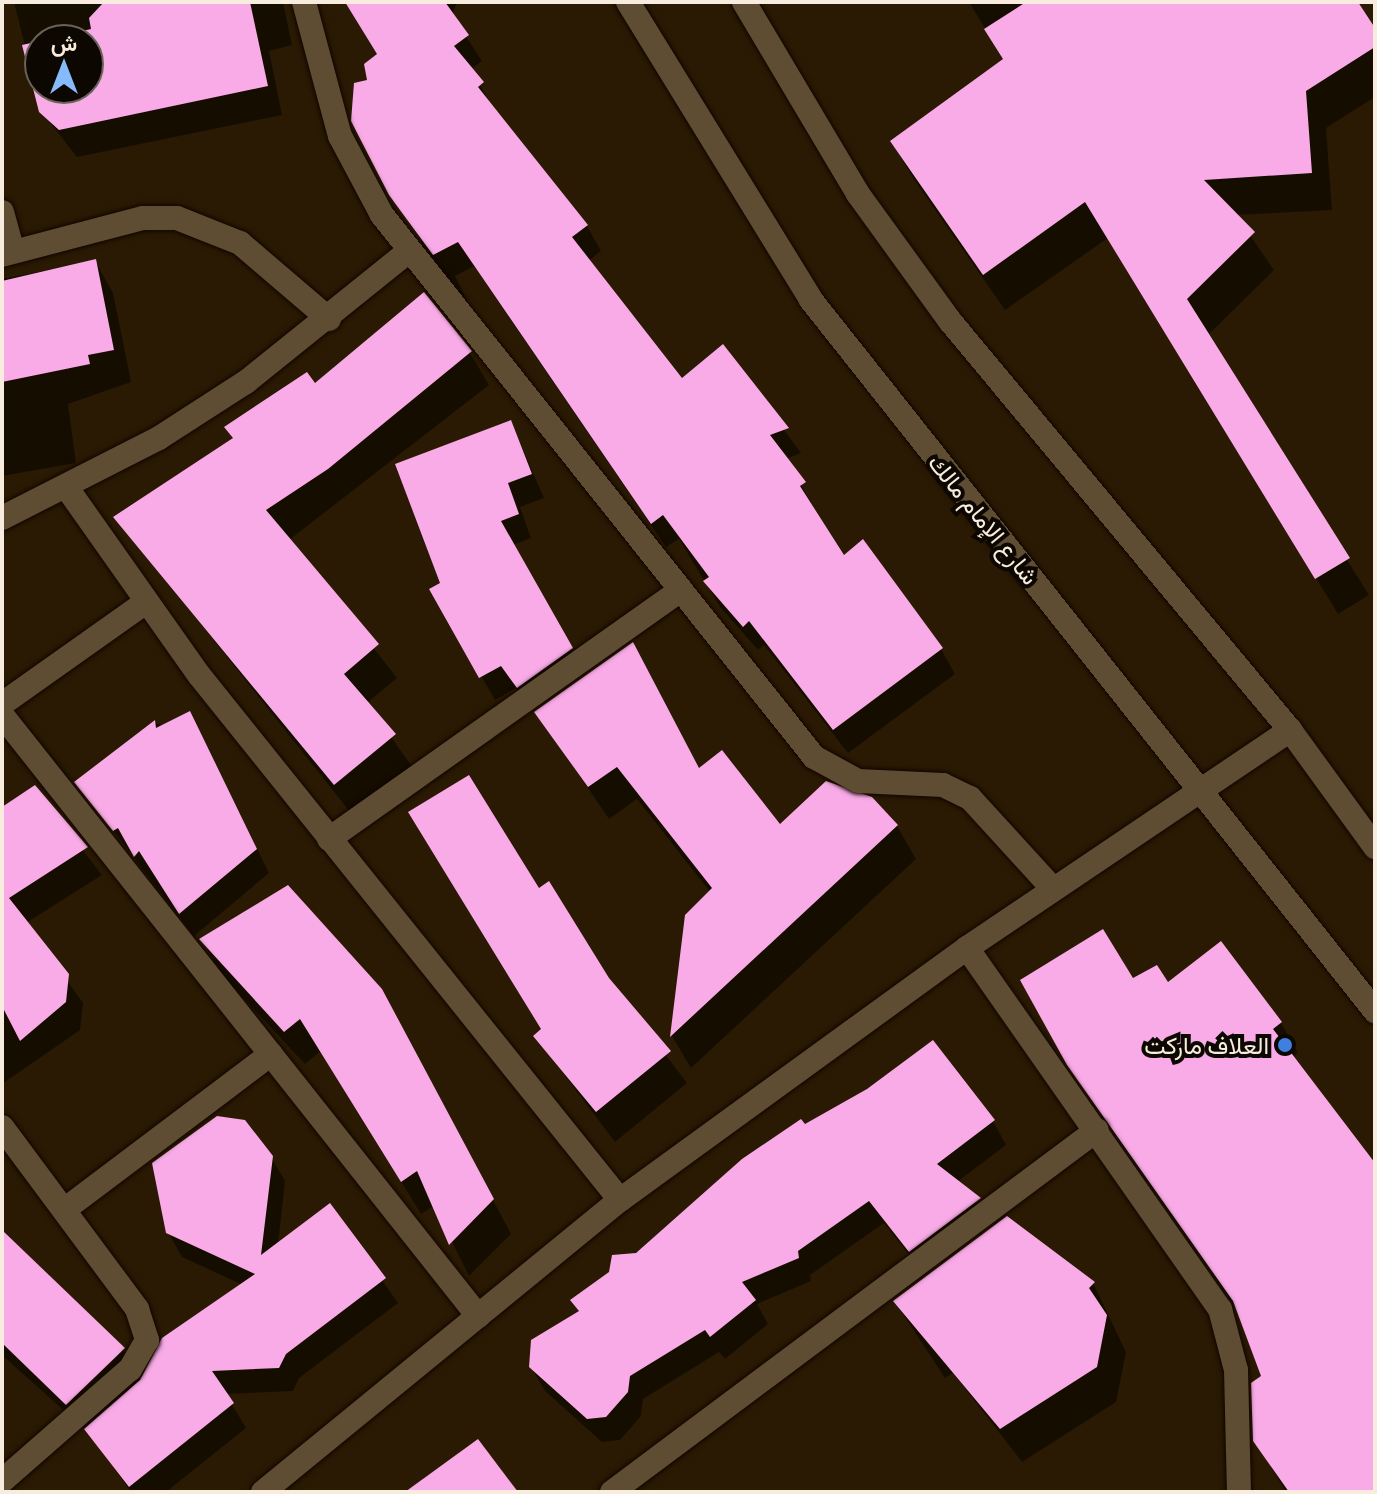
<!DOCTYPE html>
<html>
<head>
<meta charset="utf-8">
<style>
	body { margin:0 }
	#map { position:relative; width:1377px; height:1494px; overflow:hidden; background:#2a1a03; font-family:"Exo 2",Vazirmatn,sans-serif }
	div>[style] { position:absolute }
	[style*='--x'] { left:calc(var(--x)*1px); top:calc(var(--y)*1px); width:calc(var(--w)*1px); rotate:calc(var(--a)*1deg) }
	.shadow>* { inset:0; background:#0007 }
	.building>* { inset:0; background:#f8abe6 }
	.roads { filter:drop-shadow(0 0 2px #120500) drop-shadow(0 0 2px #120500) }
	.minor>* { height:24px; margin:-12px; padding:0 12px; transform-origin:12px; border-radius:12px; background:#5e4c33 }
	.dots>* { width:22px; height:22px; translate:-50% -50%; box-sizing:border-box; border:4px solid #0d0701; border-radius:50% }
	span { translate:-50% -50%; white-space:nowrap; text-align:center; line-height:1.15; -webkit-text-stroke:8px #0d0701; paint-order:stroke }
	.street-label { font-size:24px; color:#f8ecde }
	.poi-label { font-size:24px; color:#f8ecde }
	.right { translate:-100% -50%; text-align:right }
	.frame { position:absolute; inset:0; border:4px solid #f8ecde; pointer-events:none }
	.north { position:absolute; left:24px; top:24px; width:80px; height:80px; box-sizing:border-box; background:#0d0701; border:2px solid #6b6359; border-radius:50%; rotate:0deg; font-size:22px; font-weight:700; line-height:32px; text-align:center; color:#f8ecde }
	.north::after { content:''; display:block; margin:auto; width:28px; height:36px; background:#85bbfb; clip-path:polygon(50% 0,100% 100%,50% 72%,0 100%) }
</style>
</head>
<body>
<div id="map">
	<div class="shadow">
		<i style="clip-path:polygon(evenodd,14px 2px,283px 2px,292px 45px,269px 51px,282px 115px,77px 157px,41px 111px,14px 2px,40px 40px,88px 40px,88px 88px,40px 88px,40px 40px)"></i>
		<i style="clip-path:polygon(347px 2px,457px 2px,452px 15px,482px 61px,471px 69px,494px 110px,587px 226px,601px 251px,588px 261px,682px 381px,723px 347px,801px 453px,786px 459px,843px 558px,941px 649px,955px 674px,848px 753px,764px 645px,758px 650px,720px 607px,679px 539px,666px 547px,474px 266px,455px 276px,469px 304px,427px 251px,356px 130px,379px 55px)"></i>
		<i style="clip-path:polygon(969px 2px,1356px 2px,1375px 32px,1375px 97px,1326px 128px,1332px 210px,1236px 215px,1274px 270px,1207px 336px,1369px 595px,1338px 614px,1108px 238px,1005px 310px,913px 178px,892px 142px,1004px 60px)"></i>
		<i style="clip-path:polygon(95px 261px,113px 293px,131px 382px,68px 404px,76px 463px,2px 476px,2px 279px)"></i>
		<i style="clip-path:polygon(470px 353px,489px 385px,289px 540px,397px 678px,367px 703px,413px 768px,354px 817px,116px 517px,314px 386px)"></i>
		<i style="clip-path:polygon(511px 423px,544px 498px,520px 507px,531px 538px,513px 545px,585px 673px,532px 710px,516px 688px,495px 700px,432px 590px,443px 584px)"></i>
		<i style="clip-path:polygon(537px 713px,700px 770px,780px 827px,897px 826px,916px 859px,691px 1068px,672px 1036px,687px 916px,711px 893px,637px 799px,609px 819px)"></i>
		<i style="clip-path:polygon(155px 723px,202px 737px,269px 873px,194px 936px,77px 783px)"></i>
		<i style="clip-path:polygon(35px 788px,102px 875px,26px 923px,83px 1003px,80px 1030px,2px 1084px,2px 809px)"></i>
		<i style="clip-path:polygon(202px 940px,400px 1025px,511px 1234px,469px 1276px,434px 1206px,421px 1214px,321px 1051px,305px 1064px,220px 973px)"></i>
		<i style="clip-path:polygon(608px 979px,687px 1083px,615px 1142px,535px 1036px)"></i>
		<i style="clip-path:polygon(1022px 981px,1167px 985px,1281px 1023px,1298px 1053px,1292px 1058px,1375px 1173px,1375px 1492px,1286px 1492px,1255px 1440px,1263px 1377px,1239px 1312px,1088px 1096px)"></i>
		<i style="clip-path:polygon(993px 1121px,1006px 1145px,957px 1182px,993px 1222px,924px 1274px,884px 1223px,810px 1275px,811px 1281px,757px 1304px,768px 1324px,725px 1359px,719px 1352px,643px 1399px,641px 1416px,620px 1440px,602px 1442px,545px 1391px,531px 1367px,580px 1313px,573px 1300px,804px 1126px)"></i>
		<i style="clip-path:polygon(271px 1157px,285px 1181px,278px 1245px,330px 1206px,398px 1303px,299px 1378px,293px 1391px,226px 1394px,246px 1428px,166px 1492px,131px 1492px,89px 1433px,2px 1355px,2px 1233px,123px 1350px,142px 1382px,243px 1285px,182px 1257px,168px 1232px)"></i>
		<i style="clip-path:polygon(1093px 1283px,1126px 1352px,1116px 1402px,1022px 1462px,953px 1373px,945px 1378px,895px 1302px)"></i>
	</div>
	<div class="building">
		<i style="clip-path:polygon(104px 2px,250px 2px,268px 86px,59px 130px,39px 112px,22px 45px,40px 41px,40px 88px,88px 88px,88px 40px,44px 40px,91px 29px,89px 18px)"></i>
		<i style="clip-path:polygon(345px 2px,445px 2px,469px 35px,454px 46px,484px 82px,478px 87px,588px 225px,572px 237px,682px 378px,723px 344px,789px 428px,770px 435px,806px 482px,800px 486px,844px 555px,863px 539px,943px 648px,833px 730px,749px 621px,743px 627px,703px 581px,709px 577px,663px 515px,651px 524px,458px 242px,433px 255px,389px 195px,351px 121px,354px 83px,367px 80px,364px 64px,377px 54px)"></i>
		<i style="clip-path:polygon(1026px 2px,1358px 2px,1375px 28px,1375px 47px,1306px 91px,1312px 173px,1204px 180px,1255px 232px,1187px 299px,1350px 558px,1315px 579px,1085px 202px,983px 275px,890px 141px,1003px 59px,984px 29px)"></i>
		<i style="clip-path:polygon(96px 259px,114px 350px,88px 355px,90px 364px,2px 382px,2px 281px)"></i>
		<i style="clip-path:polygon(424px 292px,472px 351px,328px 469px,266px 510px,379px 644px,344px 674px,396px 734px,334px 785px,113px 517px,233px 438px,224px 427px,307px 372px,315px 383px)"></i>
		<i style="clip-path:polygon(511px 420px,532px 474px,508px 483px,519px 514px,501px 521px,573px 648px,517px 688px,501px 666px,479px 678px,429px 589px,440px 583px,395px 464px)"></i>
		<i style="clip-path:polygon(633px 642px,699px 768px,722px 750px,780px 824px,826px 781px,872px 797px,898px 825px,670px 1037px,685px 915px,712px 888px,617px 767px,588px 787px,534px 712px)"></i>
		<i style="clip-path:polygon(190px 711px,257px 849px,179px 914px,139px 851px,134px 857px,118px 828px,113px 831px,74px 782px,155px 720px,156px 728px)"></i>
		<i style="clip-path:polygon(469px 775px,539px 888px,549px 881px,609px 978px,671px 1051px,596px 1112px,533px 1036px,541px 1029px,408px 812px)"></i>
		<i style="clip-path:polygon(35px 785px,88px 847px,9px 898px,69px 974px,66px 1002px,20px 1041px,2px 1006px,2px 807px)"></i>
		<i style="clip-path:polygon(288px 885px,382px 989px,494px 1199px,449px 1245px,417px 1171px,401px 1182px,300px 1019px,284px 1032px,199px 939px)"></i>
		<i style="clip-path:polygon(1103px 929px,1133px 978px,1157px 965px,1168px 982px,1221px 941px,1282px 1022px,1273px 1029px,1375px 1163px,1375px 1492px,1289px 1492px,1253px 1441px,1251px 1383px,1261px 1376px,1233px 1301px,1067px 1065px,1020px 980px)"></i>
		<i style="clip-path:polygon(933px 1040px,995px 1120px,937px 1164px,981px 1198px,909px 1252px,869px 1201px,798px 1251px,799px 1258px,742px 1282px,756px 1300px,710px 1337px,705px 1330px,630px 1376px,628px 1392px,606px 1417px,587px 1419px,529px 1367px,531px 1340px,579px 1311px,570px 1300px,609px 1272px,612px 1255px,636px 1253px,742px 1159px,801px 1119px,805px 1124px,867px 1089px)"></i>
		<i style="clip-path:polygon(217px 1116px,245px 1120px,273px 1156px,261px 1255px,330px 1203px,386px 1278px,286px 1354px,279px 1368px,212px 1371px,234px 1403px,129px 1487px,84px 1429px,140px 1380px,162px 1338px,255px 1274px,166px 1233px,152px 1163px)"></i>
		<i style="clip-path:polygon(1007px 1216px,1095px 1282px,1089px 1288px,1107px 1315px,1097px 1367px,1000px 1429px,893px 1301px)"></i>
		<i style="clip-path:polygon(2px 1230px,125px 1348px,66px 1405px,2px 1343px)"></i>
		<i style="clip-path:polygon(478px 1439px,518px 1492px,405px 1492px)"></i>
	</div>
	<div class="roads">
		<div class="minor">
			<i style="--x:304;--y:2;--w:139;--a:75"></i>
			<i style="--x:340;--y:136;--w:89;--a:62"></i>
			<i style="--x:382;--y:215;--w:693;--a:51.44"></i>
			<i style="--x:814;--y:757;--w:50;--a:28.6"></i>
			<i style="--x:858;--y:781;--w:85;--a:2.7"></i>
			<i style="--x:943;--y:785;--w:30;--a:26"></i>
			<i style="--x:970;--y:798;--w:123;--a:47.6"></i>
			<i style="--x:628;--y:2;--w:350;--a:58.4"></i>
			<i style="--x:811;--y:300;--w:908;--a:51.58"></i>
			<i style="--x:744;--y:2;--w:223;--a:59.3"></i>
			<i style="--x:858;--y:194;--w:157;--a:54.1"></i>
			<i style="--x:950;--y:321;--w:532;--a:50.26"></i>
			<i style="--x:1290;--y:730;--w:145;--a:54"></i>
			<i style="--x:2;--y:212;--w:41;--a:74.6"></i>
			<i style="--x:2;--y:255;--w:146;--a:-14.7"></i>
			<i style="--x:143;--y:218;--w:34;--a:0"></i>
			<i style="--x:177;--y:218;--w:68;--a:21.6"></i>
			<i style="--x:240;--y:243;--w:117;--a:40.5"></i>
			<i style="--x:67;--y:488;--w:229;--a:54.8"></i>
			<i style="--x:199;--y:675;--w:673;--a:51.27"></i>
			<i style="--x:2;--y:518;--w:176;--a:-27"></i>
			<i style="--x:159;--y:438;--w:103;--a:-32.8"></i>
			<i style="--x:246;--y:382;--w:209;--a:-38.8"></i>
			<i style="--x:2;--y:704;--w:176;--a:-35.3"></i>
			<i style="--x:2;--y:715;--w:767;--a:51.62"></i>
			<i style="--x:329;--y:839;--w:431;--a:-35.3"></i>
			<i style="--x:967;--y:948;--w:441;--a:55"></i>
			<i style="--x:1220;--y:1309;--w:63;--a:75.3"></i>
			<i style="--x:1236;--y:1370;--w:122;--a:88.6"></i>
			<i style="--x:2;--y:1127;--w:227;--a:53.4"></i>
			<i style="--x:137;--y:1309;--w:33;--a:72"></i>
			<i style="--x:147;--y:1340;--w:34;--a:120"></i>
			<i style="--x:130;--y:1369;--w:170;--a:138.8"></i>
			<i style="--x:64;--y:1210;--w:259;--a:-37"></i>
			<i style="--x:263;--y:1492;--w:461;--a:-39.3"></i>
			<i style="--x:620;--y:1200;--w:429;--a:-36"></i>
			<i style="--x:967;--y:948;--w:390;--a:-34"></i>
			<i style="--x:612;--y:1492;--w:605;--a:-36.74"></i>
		</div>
	</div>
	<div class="dots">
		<i style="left:1285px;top:1045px;background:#3f7fe0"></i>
	</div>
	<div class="street-label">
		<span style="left:984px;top:519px;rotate:51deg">شارع الإمام مالك</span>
	</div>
	<div class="poi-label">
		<span class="right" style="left:1269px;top:1045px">العلاف ماركت</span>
	</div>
	<div class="frame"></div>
	<div class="north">ش</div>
</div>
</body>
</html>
